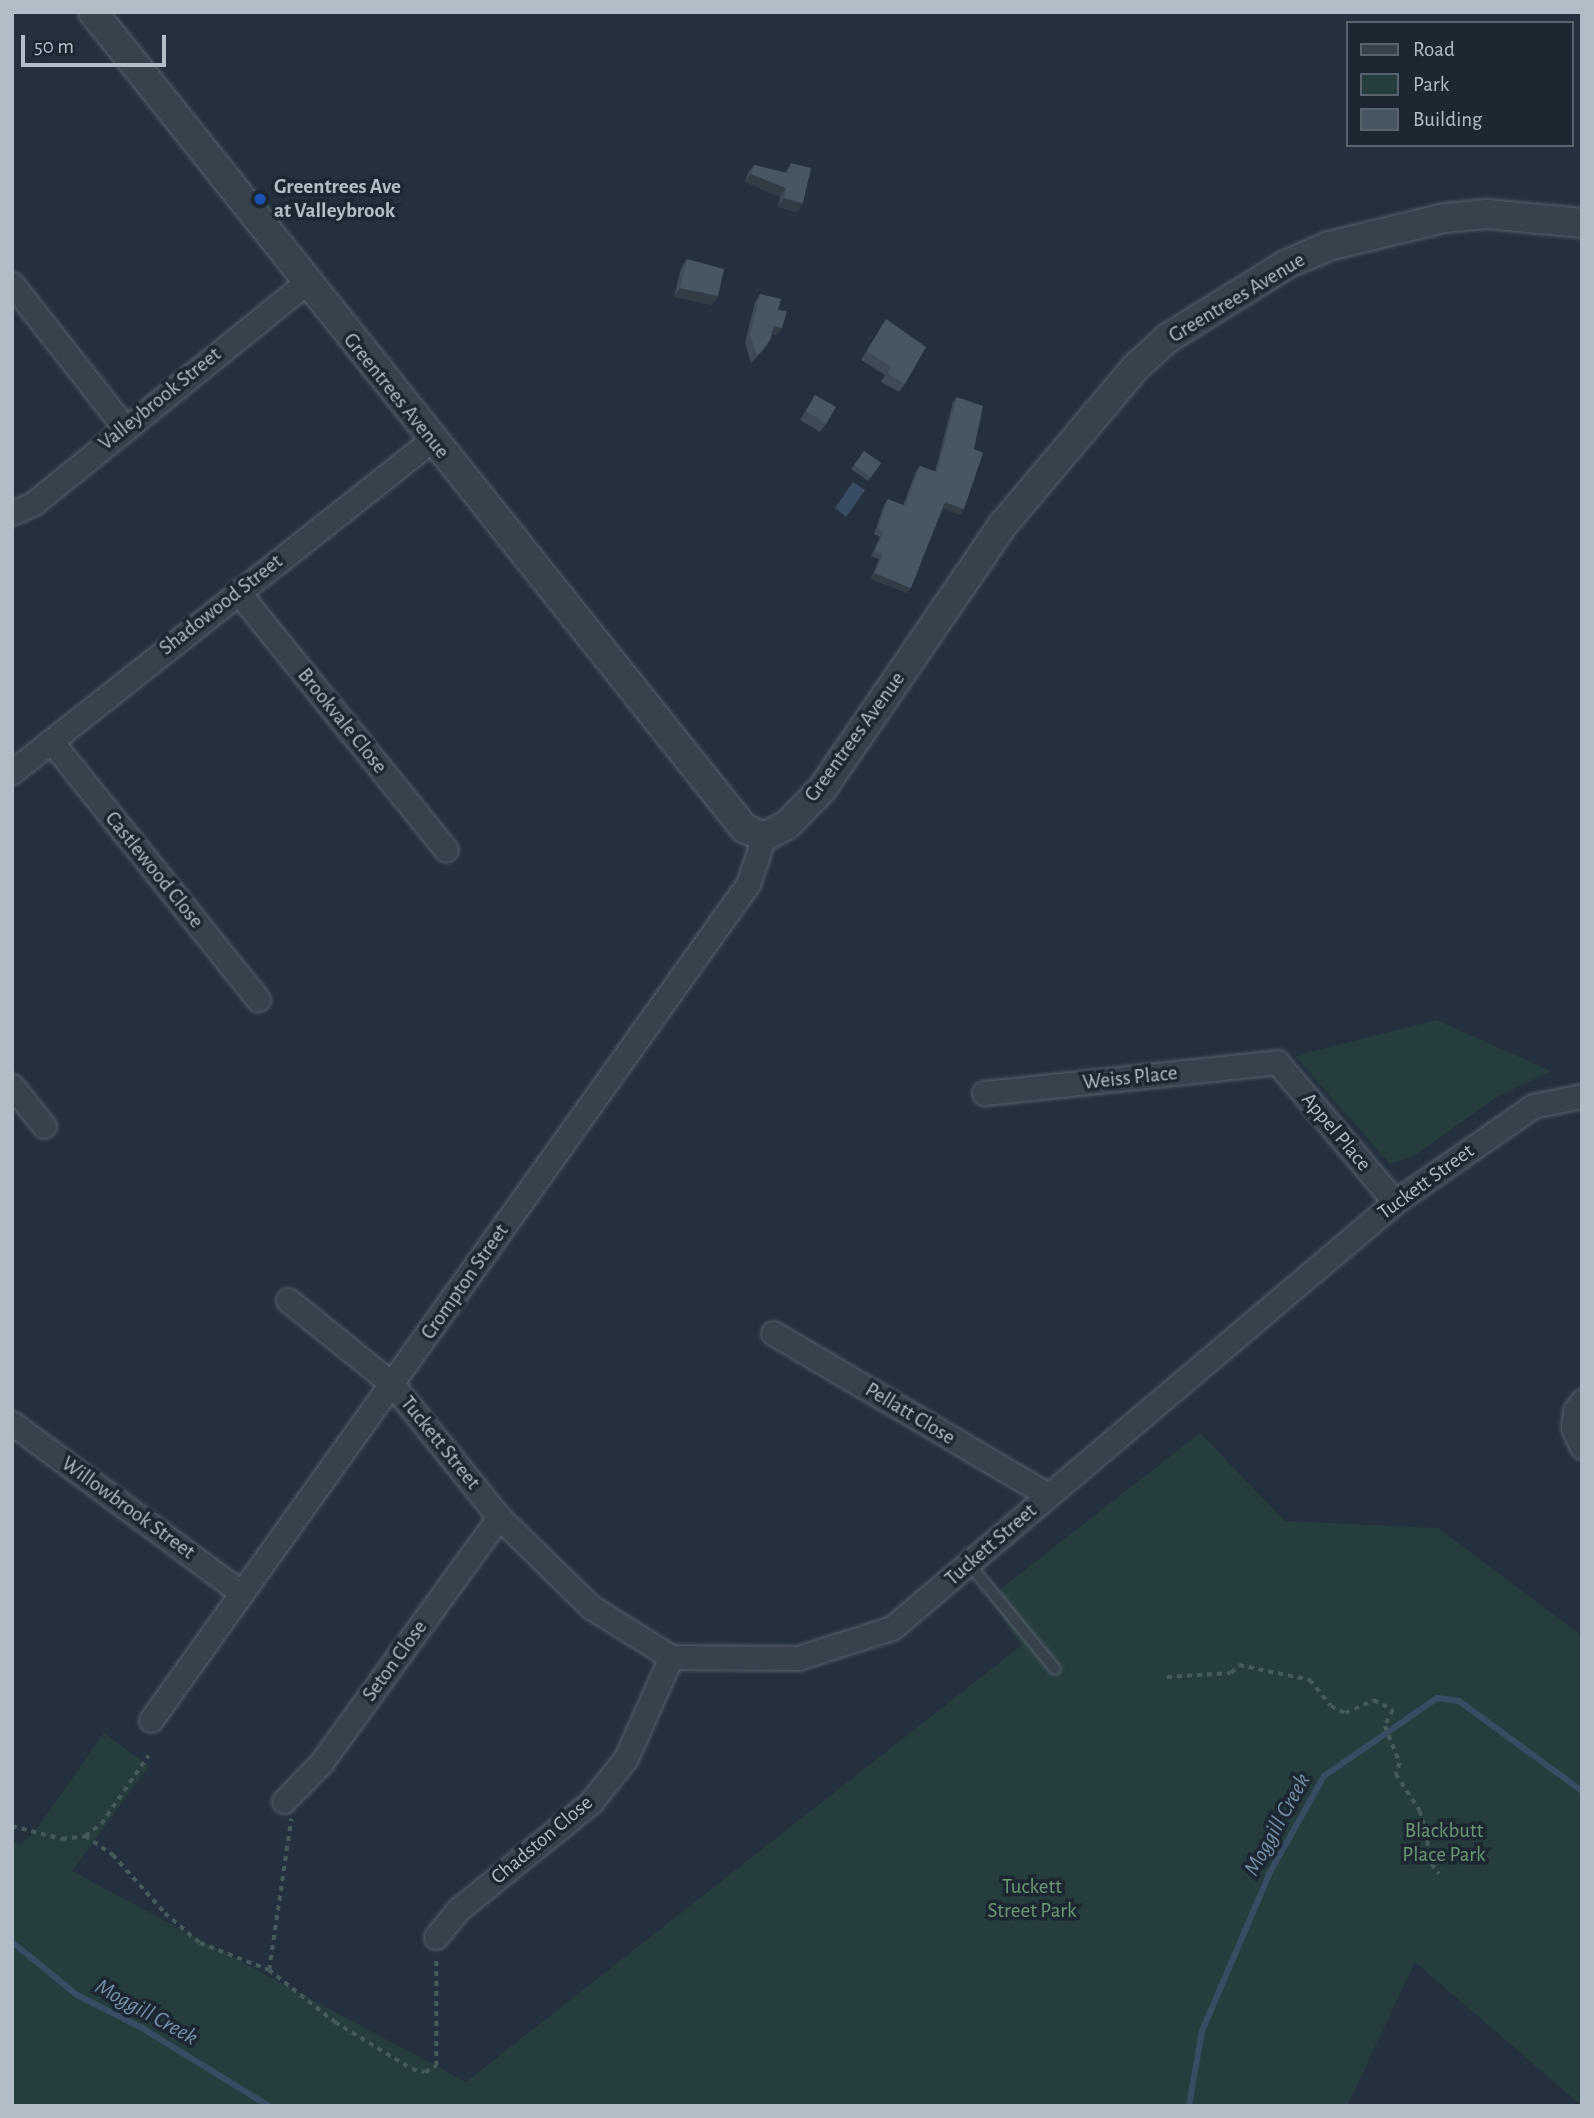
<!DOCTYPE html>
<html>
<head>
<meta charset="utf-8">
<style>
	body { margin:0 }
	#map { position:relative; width:1594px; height:2118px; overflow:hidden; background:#24303d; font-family:"Alegreya Sans",sans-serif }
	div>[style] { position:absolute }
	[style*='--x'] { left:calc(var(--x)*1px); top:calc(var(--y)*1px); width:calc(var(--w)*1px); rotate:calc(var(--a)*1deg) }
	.green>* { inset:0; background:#263d3e }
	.water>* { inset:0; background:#384d64 }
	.stream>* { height:6px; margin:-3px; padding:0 3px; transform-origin:3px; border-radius:3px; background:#384d64 }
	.path>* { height:3.5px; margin-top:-1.75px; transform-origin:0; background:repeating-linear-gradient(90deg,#445a5b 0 5px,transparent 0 10px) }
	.roads { filter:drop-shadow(0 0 2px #56606b) drop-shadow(0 0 2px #56606b) }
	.service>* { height:10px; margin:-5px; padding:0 5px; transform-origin:5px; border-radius:5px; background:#38424d }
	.minor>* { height:23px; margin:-11.5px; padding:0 11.5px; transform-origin:11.5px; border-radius:11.5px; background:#38424d }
	.tertiary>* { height:28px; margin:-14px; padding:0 14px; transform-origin:14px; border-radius:14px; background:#38424d }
	.wall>* { inset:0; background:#3e4a55 }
	.shaded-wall>* { inset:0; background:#323c45 }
	.building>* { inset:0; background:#485663 }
	.dots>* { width:19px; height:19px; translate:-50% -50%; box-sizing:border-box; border:4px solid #1d2732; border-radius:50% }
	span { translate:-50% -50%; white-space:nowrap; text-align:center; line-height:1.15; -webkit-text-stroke:7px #1d2732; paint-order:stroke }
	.poi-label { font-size:21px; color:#b3bdc8; font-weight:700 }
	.left { translate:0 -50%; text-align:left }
	.street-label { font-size:21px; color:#b3bdc8 }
	.park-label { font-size:21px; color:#6b9972 }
	.water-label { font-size:23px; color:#7490ab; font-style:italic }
	.frame { position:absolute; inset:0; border:14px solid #b3bdc8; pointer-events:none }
	.legend { position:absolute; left:1346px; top:21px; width:228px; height:126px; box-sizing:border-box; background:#1d2732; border:2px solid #59636e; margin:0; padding:9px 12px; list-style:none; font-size:21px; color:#b3bdc8 }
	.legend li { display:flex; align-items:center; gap:14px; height:35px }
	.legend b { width:35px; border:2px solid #59636e }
	.scale { position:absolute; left:21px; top:35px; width:145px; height:32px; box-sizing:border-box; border:4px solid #b3bdc8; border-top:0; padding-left:9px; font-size:21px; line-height:24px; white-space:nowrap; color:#b3bdc8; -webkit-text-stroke:5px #1d2732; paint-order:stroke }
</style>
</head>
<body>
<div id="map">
	<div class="green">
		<i style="clip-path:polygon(1436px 1020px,1551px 1071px,1495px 1098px,1414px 1156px,1390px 1164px,1295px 1056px)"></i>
		<i style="clip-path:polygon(1200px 1433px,1285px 1521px,1438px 1528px,1582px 1636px,1582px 2106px,1415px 1962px,1347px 2106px,12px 2106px,12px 1841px,22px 1844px,40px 1824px,104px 1733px,149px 1766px,72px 1871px,466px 2082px,1022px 1645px,989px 1598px)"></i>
	</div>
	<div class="water">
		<i style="clip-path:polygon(853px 482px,865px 490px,846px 517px,835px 508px)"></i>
	</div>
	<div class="stream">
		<i style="--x:12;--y:1942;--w:84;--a:39.2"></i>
		<i style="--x:77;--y:1995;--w:73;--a:26.9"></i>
		<i style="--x:142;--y:2028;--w:149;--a:31.6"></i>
		<i style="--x:1189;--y:2106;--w:76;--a:-80.2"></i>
		<i style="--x:1202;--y:2031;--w:173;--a:-66.8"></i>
		<i style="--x:1270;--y:1872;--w:110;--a:-60.6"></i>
		<i style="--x:1324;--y:1776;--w:137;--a:-34.6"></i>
		<i style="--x:1437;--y:1698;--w:22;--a:8"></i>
		<i style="--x:1459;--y:1701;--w:152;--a:36.2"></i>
	</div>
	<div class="path">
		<i style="--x:1167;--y:1677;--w:64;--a:-3.6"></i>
		<i style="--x:1231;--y:1673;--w:11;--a:-45"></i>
		<i style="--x:1239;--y:1665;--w:73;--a:11.9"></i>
		<i style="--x:1310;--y:1680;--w:33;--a:51"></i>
		<i style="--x:1331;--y:1706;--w:16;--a:27"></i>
		<i style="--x:1345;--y:1713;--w:32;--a:-24"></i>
		<i style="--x:1374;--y:1700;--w:21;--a:28"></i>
		<i style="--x:1393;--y:1710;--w:18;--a:117"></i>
		<i style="--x:1385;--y:1726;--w:40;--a:68"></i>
		<i style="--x:1400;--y:1763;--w:12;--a:110"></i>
		<i style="--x:1396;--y:1774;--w:44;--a:57"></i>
		<i style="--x:1420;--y:1811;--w:31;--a:75"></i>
		<i style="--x:1428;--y:1841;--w:15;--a:98"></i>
		<i style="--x:1426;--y:1856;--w:22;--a:54"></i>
		<i style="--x:12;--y:1826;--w:52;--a:14.6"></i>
		<i style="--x:62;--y:1839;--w:23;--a:-7"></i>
		<i style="--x:85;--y:1836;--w:20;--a:-37"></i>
		<i style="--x:101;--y:1824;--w:83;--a:-55.3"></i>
		<i style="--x:85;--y:1836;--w:34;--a:34"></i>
		<i style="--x:113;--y:1855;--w:78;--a:48.1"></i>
		<i style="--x:165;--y:1913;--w:46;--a:40.6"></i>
		<i style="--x:200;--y:1943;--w:74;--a:21.4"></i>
		<i style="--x:269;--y:1970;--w:84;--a:38.2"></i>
		<i style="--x:335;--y:2022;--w:90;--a:31.4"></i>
		<i style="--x:412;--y:2069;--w:13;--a:13"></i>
		<i style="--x:425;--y:2072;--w:13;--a:-29"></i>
		<i style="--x:436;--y:2066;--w:109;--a:-90"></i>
		<i style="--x:269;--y:1970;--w:153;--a:-81.7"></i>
	</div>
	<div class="roads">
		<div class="service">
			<i style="--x:970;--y:1565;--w:134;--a:50.7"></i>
		</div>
		<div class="minor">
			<i style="--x:12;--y:284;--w:182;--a:51.9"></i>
			<i style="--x:12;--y:513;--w:24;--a:-24"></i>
			<i style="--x:34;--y:503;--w:350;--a:-39"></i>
			<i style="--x:238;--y:592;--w:331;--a:51.1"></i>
			<i style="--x:51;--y:741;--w:331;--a:51.3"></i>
			<i style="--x:12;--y:772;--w:535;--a:-38.33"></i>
			<i style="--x:12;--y:1086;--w:51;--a:51.3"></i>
			<i style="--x:984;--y:1093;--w:295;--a:-6"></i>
			<i style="--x:1277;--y:1062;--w:183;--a:49.9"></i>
			<i style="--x:288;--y:1300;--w:134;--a:38.9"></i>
			<i style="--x:392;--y:1384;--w:171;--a:51.2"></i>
			<i style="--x:499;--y:1517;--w:129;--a:44.4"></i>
			<i style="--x:591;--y:1607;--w:94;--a:32"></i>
			<i style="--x:671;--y:1657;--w:127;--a:0.5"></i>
			<i style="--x:798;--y:1658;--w:99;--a:-17.7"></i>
			<i style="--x:892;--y:1628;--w:659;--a:-40.26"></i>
			<i style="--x:1395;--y:1202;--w:168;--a:-34.8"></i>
			<i style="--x:1533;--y:1106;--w:50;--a:-11.5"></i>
			<i style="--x:773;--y:1333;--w:319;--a:30.5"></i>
			<i style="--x:1582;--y:1401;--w:12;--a:125"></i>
			<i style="--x:1575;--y:1411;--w:17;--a:97"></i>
			<i style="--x:1573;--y:1428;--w:21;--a:65"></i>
			<i style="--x:12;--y:1423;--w:286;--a:36.5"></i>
			<i style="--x:151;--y:1720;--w:1027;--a:-54.47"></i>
			<i style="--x:748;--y:884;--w:50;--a:-71.2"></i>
			<i style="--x:284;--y:1801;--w:53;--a:-45.8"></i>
			<i style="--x:321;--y:1763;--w:304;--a:-54.1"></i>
			<i style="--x:436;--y:1937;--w:36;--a:-51"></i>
			<i style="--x:459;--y:1909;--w:170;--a:-39"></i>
			<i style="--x:591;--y:1802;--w:56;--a:-51.5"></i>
			<i style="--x:626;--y:1758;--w:111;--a:-66"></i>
		</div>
		<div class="tertiary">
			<i style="--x:93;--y:12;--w:1044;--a:51.42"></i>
			<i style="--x:744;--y:828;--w:22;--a:24"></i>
			<i style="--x:764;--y:837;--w:26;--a:-28"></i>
			<i style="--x:787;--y:825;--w:50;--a:-45.8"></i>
			<i style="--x:822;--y:789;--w:319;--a:-55.6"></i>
			<i style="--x:1002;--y:526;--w:207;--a:-49.9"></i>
			<i style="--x:1135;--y:368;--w:45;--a:-42.3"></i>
			<i style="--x:1168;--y:338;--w:140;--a:-31.9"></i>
			<i style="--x:1287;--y:264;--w:46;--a:-23.2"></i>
			<i style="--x:1329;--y:246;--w:118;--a:-13.7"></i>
			<i style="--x:1444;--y:218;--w:43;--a:-5.3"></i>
			<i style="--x:1487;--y:214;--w:95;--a:5.4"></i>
		</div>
	</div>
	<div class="wall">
		<i style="clip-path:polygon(791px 163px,803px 203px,797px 212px,778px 207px,780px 197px,745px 182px,748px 173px,754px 165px,785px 173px)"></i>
		<i style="clip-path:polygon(687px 259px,718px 296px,712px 305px,674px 297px,681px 268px)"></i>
		<i style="clip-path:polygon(760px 294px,782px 328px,777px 335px,772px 334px,770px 340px,765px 348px,751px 363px,745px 343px,755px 302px)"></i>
		<i style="clip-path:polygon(886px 319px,905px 384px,899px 392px,881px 382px,885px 375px,861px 360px)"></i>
		<i style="clip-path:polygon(815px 395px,826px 424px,820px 432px,800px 420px)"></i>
		<i style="clip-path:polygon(957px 397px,974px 449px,964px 509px,960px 515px,943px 508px,907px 593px,871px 579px,879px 559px,871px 556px,880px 537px,874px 534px,884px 505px,888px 499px,903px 505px,916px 471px,920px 466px,935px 472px,953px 402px)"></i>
		<i style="clip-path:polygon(864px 451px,881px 463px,868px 481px,851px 469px)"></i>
	</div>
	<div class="shaded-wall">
		<i style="clip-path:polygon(751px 174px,786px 188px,780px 197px,745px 182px)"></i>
		<i style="clip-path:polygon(784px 198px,803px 203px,797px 212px,778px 207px)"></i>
		<i style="clip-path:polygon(680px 288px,718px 296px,712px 305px,674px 297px)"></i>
		<i style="clip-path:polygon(774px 326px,782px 328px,777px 335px,769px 334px)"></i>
		<i style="clip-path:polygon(945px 502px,964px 509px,960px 515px,941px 507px)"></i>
		<i style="clip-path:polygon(875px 573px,911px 588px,907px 593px,871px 579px)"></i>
	</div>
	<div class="building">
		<i style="clip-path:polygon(791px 163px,811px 168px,803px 203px,784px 198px,786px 188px,751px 174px,754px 165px,788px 173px)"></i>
		<i style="clip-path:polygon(687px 259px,724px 269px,718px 296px,680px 288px)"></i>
		<i style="clip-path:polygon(760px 294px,781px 299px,778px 310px,787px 311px,782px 328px,774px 326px,770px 340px,757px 356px,750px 335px)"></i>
		<i style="clip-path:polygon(886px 319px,926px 347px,905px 384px,887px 373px,891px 367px,867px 351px)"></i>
		<i style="clip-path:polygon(815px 395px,836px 407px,826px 424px,806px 411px)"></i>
		<i style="clip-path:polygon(957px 397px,983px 406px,974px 449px,983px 453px,964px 509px,945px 502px,911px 588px,875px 573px,883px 554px,875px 550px,884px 532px,878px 528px,888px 499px,905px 506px,920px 466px,937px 472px)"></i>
		<i style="clip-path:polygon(864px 451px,881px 463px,871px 477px,854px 465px)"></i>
	</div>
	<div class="dots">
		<i style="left:260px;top:199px;background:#1a4fb4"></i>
	</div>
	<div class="poi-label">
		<span class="left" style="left:274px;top:199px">Greentrees Ave<br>at Valleybrook</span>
	</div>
	<div class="street-label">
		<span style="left:1237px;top:298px;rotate:-31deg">Greentrees Avenue</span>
		<span style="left:396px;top:396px;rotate:51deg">Greentrees Avenue</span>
		<span style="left:160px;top:399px;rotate:-39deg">Valleybrook Street</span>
		<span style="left:221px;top:605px;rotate:-38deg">Shadowood Street</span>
		<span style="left:342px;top:721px;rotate:51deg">Brookvale Close</span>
		<span style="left:855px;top:737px;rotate:-54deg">Greentrees Avenue</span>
		<span style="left:154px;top:870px;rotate:51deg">Castlewood Close</span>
		<span style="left:1130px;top:1078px;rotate:-6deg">Weiss Place</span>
		<span style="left:1336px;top:1132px;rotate:50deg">Appel Place</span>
		<span style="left:1426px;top:1182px;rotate:-36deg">Tuckett Street</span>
		<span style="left:465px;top:1282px;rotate:-55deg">Crompton Street</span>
		<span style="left:910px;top:1414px;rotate:31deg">Pellatt Close</span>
		<span style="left:440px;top:1443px;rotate:51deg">Tuckett Street</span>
		<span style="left:128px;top:1508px;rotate:36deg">Willowbrook Street</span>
		<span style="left:991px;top:1545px;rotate:-41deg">Tuckett Street</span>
		<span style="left:395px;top:1661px;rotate:-54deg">Seton Close</span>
		<span style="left:542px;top:1840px;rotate:-40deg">Chadston Close</span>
	</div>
	<div class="park-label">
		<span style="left:1444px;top:1843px">Blackbutt<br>Place Park</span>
		<span style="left:1032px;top:1899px">Tuckett<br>Street Park</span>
	</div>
	<div class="water-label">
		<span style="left:1278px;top:1825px;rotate:-61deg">Moggill Creek</span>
		<span style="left:146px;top:2013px;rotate:29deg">Moggill Creek</span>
	</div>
	<div class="frame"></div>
	<ul class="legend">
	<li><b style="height:9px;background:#38424d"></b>Road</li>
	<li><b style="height:19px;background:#263d3e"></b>Park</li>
	<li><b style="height:19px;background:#485663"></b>Building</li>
	</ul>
	<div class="scale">50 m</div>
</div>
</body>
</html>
